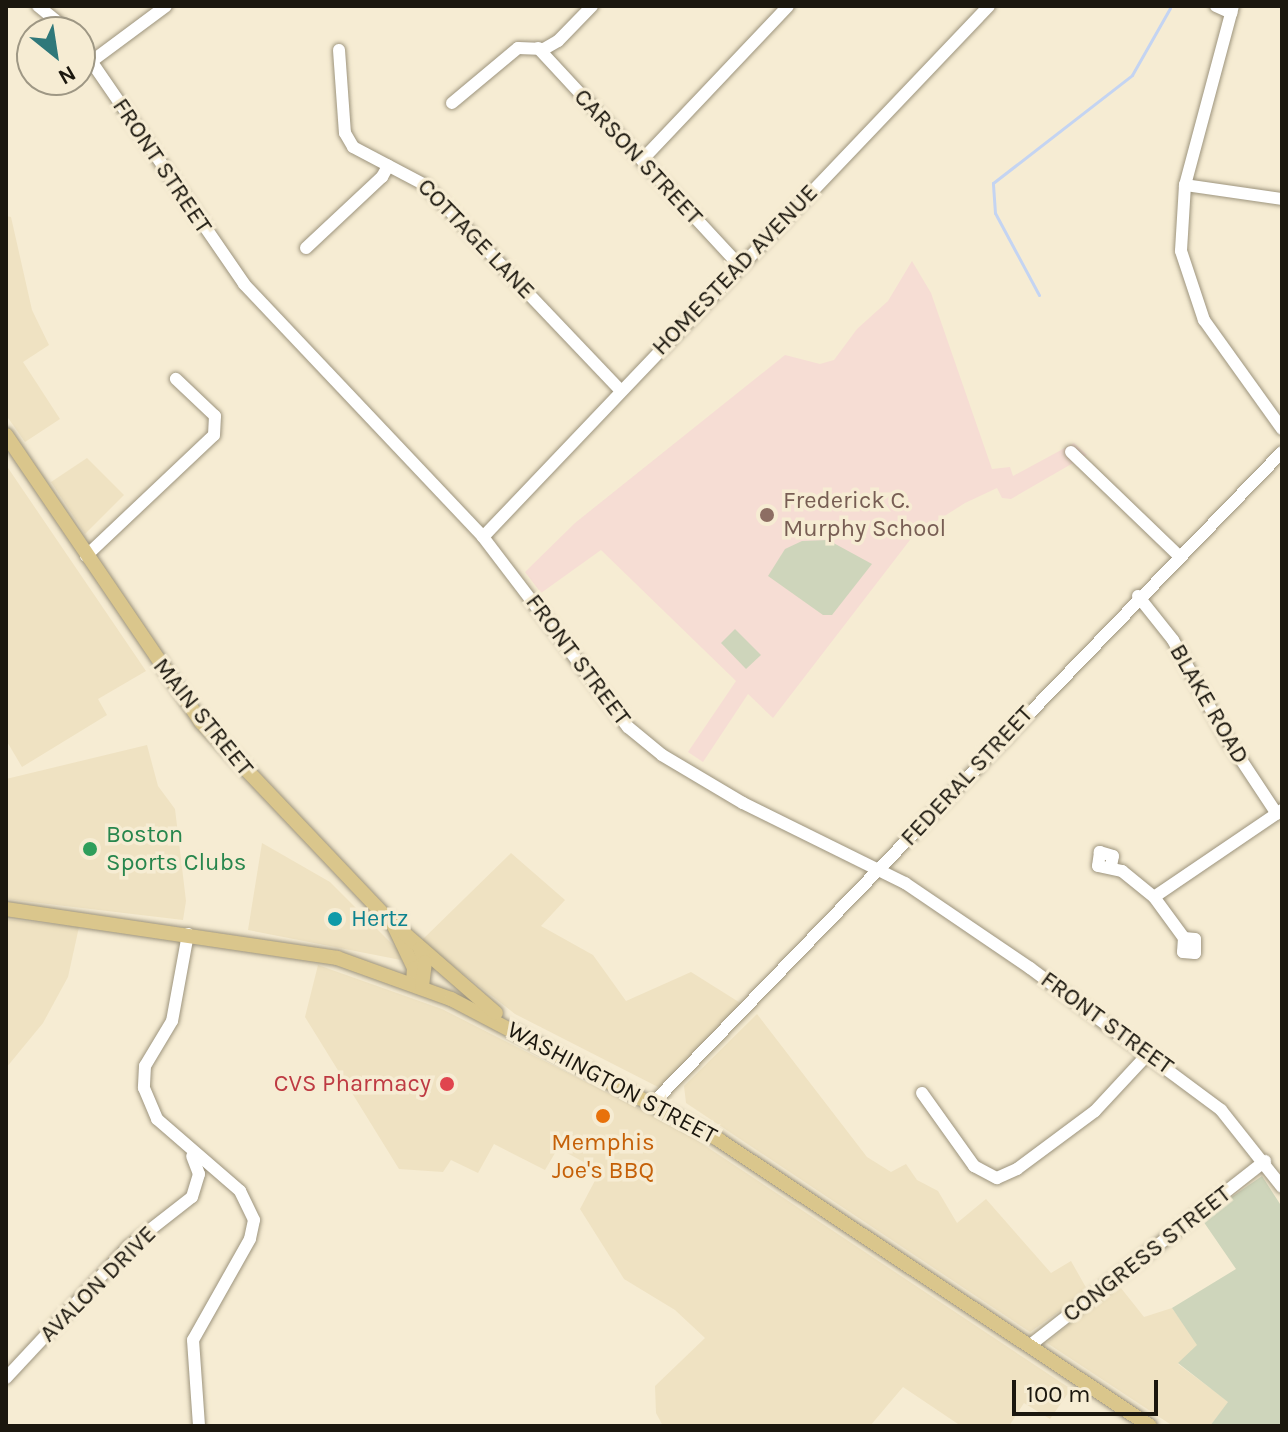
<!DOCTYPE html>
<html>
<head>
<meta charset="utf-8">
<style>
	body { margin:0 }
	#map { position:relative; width:1288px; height:1432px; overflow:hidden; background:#f6ecd3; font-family:Karla,sans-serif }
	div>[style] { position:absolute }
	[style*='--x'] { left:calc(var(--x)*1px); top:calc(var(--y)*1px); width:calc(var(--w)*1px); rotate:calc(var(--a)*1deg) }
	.built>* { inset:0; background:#efe2c2 }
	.education>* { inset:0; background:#f6ddd4 }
	.green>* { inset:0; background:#ced5bb }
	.stream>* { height:3px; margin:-1.5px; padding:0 1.5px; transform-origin:1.5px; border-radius:1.5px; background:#c4d4f2 }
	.roads { filter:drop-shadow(0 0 2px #9d947d) drop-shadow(0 0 2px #9d947d) }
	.minor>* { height:12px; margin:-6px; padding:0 6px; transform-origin:6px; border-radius:6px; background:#fff }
	.major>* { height:14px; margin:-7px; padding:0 7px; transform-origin:7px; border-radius:7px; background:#dac68c }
	.dots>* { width:22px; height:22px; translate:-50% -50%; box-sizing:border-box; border:4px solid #f6ecd3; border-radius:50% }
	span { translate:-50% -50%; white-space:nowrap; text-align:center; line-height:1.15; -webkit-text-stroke:7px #f6ecd3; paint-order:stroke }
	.street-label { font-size:24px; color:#1b170e }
	.education-label { font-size:24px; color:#785e54 }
	.left { translate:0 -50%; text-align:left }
	.leisure-label { font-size:24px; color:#27864d }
	.culture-label { font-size:24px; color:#0d838f }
	.health-label { font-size:24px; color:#be3a42 }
	.right { translate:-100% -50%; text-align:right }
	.food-label { font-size:24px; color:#c56008 }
	.frame { position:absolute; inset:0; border:8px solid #1b170e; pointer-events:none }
	.north { position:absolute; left:16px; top:16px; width:80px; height:80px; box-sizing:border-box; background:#f6ecd3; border:2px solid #9e9784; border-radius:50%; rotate:150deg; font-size:22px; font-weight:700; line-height:32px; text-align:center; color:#1b170e }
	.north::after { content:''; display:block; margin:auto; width:28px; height:36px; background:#2f787a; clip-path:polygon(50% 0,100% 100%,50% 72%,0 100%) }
	.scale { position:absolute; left:1012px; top:1380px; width:146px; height:36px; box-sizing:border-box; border:4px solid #1b170e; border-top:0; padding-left:10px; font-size:24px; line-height:28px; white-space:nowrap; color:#1b170e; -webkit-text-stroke:6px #f6ecd3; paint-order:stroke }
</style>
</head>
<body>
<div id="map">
	<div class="built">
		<i style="clip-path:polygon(6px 216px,11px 217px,32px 310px,49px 345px,23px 362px,60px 419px,25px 442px,6px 415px)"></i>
		<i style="clip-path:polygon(87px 458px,124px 495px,85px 534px,51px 482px)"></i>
		<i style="clip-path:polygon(6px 465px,146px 671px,98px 699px,107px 715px,22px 767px,6px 740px)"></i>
		<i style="clip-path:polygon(147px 745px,158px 786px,175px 809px,186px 901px,183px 920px,6px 899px,6px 779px)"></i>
		<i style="clip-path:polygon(262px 843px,330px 882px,401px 953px,401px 960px,248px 930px)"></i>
		<i style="clip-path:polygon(511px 853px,565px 900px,541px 926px,593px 955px,626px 1001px,691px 972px,742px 1004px,660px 1088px,515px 1014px,421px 941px)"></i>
		<i style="clip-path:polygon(6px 919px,79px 927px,68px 977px,43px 1023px,6px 1068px)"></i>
		<i style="clip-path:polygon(318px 965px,442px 1009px,683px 1131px,1071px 1389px,1050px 1419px,1024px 1403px,1009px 1426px,961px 1426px,903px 1387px,870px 1426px,663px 1426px,656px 1413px,655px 1386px,705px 1338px,675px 1310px,624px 1279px,580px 1209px,600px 1171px,558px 1148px,545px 1170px,494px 1144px,478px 1173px,451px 1160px,443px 1172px,399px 1169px,305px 1017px)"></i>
		<i style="clip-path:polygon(757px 1014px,867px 1157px,891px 1172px,906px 1164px,917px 1180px,938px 1191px,957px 1223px,986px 1199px,1051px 1273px,1071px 1261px,1088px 1291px,1030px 1332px,686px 1103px,684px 1086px)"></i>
		<i style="clip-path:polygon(1117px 1283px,1144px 1317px,1172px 1308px,1198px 1345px,1178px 1364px,1229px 1402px,1210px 1426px,1173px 1426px,1047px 1343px)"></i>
	</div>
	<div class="education">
		<i style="clip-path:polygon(912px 261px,931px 293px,992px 469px,1010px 467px,1013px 476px,1074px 443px,1087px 455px,1011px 499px,1002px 498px,997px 488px,965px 503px,913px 536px,773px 718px,748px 694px,703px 762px,688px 752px,736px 681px,601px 550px,541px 593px,525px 572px,575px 523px,785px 355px,820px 364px,834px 360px,857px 329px,888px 301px)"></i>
	</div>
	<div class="green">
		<i style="clip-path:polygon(828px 540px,872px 564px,832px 615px,823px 615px,768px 576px,785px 549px,802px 541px)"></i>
		<i style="clip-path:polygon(735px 629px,761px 655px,746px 669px,721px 643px)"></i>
		<i style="clip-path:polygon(1262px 1176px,1282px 1207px,1282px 1426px,1210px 1426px,1228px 1402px,1178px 1363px,1197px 1345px,1172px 1308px,1236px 1269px,1201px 1218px)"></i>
	</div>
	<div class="stream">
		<i style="--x:1039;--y:295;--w:93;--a:-118.2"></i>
		<i style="--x:995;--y:213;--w:30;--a:-94"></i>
		<i style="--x:993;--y:183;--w:176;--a:-37.8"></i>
		<i style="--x:1132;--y:75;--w:77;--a:-60.4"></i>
	</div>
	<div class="roads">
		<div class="minor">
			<i style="--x:38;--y:6;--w:41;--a:39.1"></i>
			<i style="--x:1216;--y:6;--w:17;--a:24"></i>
			<i style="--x:1233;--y:6;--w:185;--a:105"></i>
			<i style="--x:1185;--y:185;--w:66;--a:93.5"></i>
			<i style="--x:1181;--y:251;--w:73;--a:71.6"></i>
			<i style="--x:1204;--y:320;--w:134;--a:54.4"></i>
			<i style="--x:80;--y:45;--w:290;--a:55.5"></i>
			<i style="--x:244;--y:284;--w:348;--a:46.6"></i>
			<i style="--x:483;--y:537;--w:239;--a:52.7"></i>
			<i style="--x:628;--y:727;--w:44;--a:39.5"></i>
			<i style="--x:662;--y:755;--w:94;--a:30.7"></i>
			<i style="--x:743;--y:803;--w:181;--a:26.3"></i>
			<i style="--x:905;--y:883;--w:151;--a:34.2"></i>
			<i style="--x:1030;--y:968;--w:238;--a:36.6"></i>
			<i style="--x:1221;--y:1110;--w:98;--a:51.6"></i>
			<i style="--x:538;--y:48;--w:296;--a:47.2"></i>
			<i style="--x:339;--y:50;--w:83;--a:85.9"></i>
			<i style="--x:345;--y:133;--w:16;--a:60"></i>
			<i style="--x:353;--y:147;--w:81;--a:27.8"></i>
			<i style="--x:425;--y:185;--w:283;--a:46.4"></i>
			<i style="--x:92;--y:61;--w:92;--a:-36.6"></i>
			<i style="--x:452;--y:103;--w:86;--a:-39.8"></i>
			<i style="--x:518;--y:48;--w:26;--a:2"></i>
			<i style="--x:544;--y:49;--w:16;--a:-30"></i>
			<i style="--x:558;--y:41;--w:49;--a:-45.8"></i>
			<i style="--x:642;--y:160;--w:212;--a:-46.5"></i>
			<i style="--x:1185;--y:185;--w:98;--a:8.2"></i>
			<i style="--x:306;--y:248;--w:104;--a:-43.1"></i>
			<i style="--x:382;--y:177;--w:13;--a:-61"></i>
			<i style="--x:1071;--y:452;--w:150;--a:43.9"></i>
			<i style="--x:483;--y:537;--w:733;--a:-46.38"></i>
			<i style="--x:86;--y:556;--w:176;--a:-43.4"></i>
			<i style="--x:214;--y:435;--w:19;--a:-87"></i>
			<i style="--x:215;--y:416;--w:54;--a:-136.5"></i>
			<i style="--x:1138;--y:596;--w:56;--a:51.5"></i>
			<i style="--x:1173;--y:640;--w:111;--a:61.3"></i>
			<i style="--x:1226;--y:737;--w:92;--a:56.5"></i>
			<i style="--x:1111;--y:866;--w:10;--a:-79"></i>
			<i style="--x:1113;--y:856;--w:14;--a:-163"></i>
			<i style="--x:1100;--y:852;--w:14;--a:98"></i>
			<i style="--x:1098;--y:866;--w:25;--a:12"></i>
			<i style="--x:1122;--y:871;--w:41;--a:39.1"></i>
			<i style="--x:1154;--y:897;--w:51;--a:53.8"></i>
			<i style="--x:1184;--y:938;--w:14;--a:94"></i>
			<i style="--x:1183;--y:952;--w:12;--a:5"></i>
			<i style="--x:1195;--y:953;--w:14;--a:-90"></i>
			<i style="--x:1195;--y:939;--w:11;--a:-175"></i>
			<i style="--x:1154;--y:897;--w:155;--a:-34.2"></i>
			<i style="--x:188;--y:934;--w:88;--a:100.4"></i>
			<i style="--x:172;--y:1021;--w:52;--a:121"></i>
			<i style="--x:145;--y:1066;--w:22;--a:93"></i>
			<i style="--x:144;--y:1088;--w:34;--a:67"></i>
			<i style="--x:157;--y:1119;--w:110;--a:40.9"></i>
			<i style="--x:240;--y:1191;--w:32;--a:64"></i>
			<i style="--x:254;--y:1220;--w:19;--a:102"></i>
			<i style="--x:250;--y:1239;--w:116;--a:119.4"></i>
			<i style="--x:193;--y:1340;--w:86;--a:86"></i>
			<i style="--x:922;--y:1093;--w:90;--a:54.5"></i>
			<i style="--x:974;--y:1166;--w:26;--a:28"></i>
			<i style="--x:997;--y:1178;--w:22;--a:-24"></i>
			<i style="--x:1017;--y:1169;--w:97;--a:-36.6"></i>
			<i style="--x:1095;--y:1111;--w:78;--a:-47.1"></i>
			<i style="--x:653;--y:1103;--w:905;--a:-45.98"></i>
			<i style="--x:1029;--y:1346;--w:300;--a:-38.1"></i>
			<i style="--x:6;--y:1378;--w:179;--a:-47"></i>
			<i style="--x:128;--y:1247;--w:81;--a:-38"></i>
			<i style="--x:192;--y:1197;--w:24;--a:-73"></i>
			<i style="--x:199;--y:1174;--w:19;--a:-111"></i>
		</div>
		<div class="major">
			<i style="--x:6;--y:435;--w:348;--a:55.8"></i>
			<i style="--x:202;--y:723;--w:277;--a:46.5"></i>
			<i style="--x:393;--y:924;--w:49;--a:64.5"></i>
			<i style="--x:414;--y:968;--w:14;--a:94"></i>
			<i style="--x:6;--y:909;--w:335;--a:8.4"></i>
			<i style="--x:337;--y:958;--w:121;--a:19.8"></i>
			<i style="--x:451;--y:999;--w:303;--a:27.7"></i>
			<i style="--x:719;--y:1140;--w:517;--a:33.57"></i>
			<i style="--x:397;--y:927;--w:131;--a:41"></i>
			<i style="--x:420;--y:949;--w:14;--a:69"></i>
			<i style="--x:425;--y:962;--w:24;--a:97"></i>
		</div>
	</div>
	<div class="dots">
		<i style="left:767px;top:515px;background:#8d6e63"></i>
		<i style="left:90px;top:849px;background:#2e9e5b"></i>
		<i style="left:335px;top:919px;background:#0f9aa8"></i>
		<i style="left:447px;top:1084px;background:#e0444e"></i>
		<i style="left:603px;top:1116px;background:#e8710a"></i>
	</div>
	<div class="street-label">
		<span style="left:638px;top:157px;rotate:47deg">CARSON STREET</span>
		<span style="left:162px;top:166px;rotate:56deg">FRONT STREET</span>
		<span style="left:476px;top:239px;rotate:46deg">COTTAGE LANE</span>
		<span style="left:735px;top:270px;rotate:-46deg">HOMESTEAD AVENUE</span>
		<span style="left:578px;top:660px;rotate:53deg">FRONT STREET</span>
		<span style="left:1209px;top:704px;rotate:60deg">BLAKE ROAD</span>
		<span style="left:203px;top:717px;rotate:51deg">MAIN STREET</span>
		<span style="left:967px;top:776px;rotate:-47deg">FEDERAL STREET</span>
		<span style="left:1107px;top:1023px;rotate:36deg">FRONT STREET</span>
		<span style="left:612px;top:1083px;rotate:28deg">WASHINGTON STREET</span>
		<span style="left:1147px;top:1254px;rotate:-38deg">CONGRESS STREET</span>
		<span style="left:98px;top:1284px;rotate:-45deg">AVALON DRIVE</span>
	</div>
	<div class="education-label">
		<span class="left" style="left:783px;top:515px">Frederick C.<br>Murphy School</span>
	</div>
	<div class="leisure-label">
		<span class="left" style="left:106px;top:849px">Boston<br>Sports Clubs</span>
	</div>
	<div class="culture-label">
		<span class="left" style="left:351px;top:919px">Hertz</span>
	</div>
	<div class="health-label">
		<span class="right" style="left:431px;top:1084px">CVS Pharmacy</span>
	</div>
	<div class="food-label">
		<span style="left:603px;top:1157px">Memphis<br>Joe's BBQ</span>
	</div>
	<div class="frame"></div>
	<div class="north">N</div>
	<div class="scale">100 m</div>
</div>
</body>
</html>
